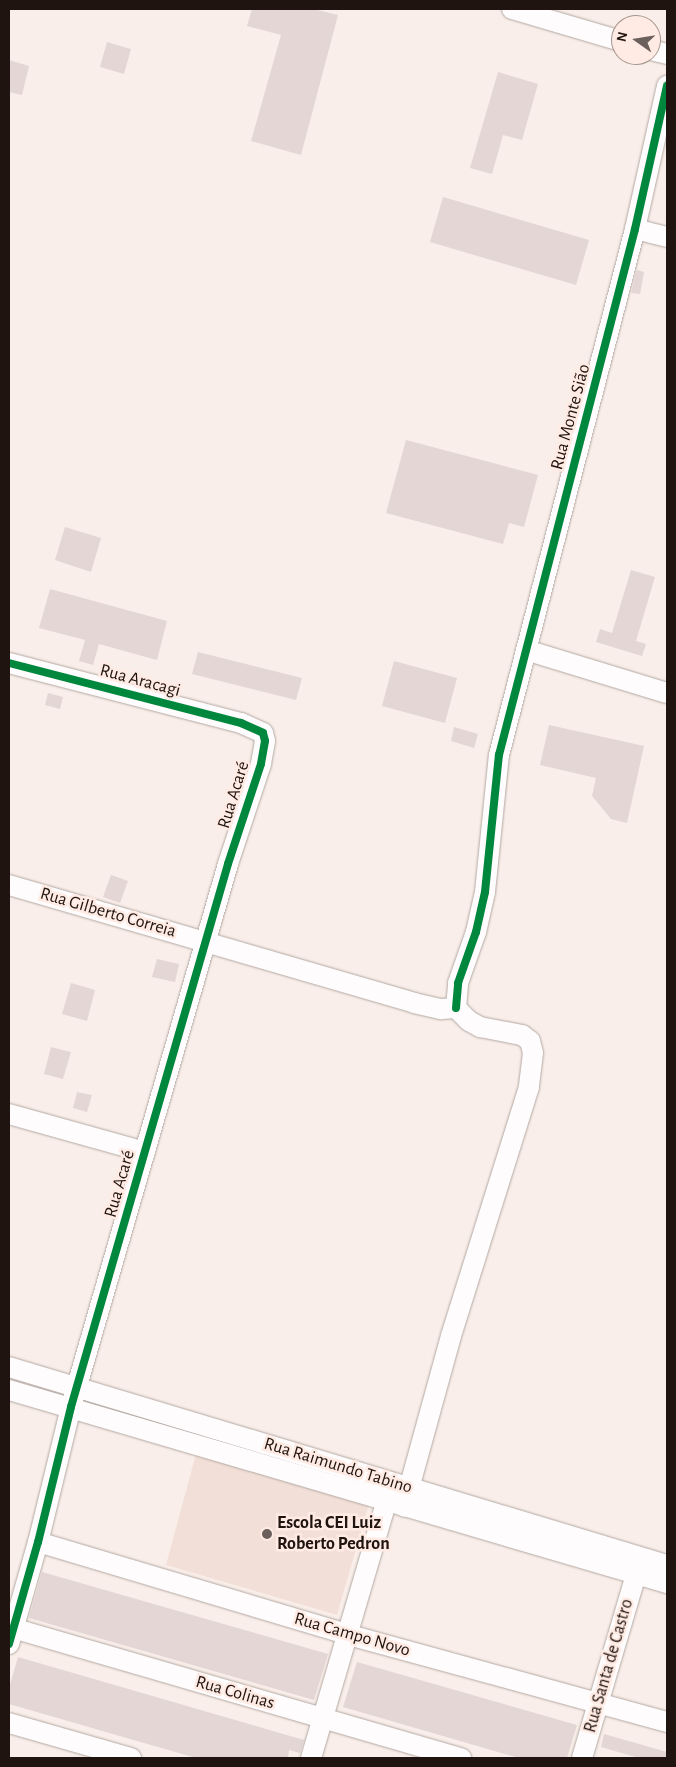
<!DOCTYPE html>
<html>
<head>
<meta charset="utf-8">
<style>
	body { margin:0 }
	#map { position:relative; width:676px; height:1767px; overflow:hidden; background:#f9eee9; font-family:"Alegreya Sans",sans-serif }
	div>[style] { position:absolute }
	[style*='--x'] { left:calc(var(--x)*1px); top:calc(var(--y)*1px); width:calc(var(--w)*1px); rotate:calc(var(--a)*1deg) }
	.built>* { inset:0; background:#f2e0d8 }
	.building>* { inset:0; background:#e3d6d4 }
	.roads { filter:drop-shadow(0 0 1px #b3a8a3) drop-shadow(0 0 1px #b3a8a3) }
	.minor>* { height:20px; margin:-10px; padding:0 10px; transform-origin:10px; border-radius:10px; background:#fefcfc }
	.cycleway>* { height:8px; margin:-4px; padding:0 4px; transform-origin:4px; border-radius:4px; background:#00873e }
	.dots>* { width:14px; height:14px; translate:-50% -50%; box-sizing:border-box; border:2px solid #ffebe3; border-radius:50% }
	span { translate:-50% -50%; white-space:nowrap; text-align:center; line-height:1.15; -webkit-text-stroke:5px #ffebe3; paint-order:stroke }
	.street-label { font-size:18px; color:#1f1410 }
	.poi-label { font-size:18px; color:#1f1410; font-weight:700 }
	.left { translate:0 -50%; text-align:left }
	.frame { position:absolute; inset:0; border:10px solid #1f1410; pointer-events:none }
	.north { position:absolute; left:611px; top:15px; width:50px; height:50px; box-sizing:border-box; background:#ffebe3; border:1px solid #a5958f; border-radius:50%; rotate:283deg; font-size:14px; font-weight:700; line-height:20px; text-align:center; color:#1f1410 }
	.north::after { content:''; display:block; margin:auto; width:18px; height:22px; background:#6b605c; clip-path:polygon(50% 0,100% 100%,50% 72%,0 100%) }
</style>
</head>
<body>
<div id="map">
	<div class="built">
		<i style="clip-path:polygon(196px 1454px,369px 1504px,337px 1615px,166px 1565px)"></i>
	</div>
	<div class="building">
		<i style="clip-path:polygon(252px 9px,313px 9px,338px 15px,301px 155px,251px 141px,281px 35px,247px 26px)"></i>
		<i style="clip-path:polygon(107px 42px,131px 49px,124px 74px,100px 67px)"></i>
		<i style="clip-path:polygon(9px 60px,29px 66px,22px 95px,9px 92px)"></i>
		<i style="clip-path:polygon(498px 72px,538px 84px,522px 140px,503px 135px,492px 174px,470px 168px)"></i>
		<i style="clip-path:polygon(443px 197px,589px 240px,576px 285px,430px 242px)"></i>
		<i style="clip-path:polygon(637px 270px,644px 272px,640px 294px,631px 293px)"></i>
		<i style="clip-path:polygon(406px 440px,538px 475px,524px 527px,509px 523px,503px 544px,386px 513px)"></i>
		<i style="clip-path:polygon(65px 527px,101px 538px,91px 572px,55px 560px)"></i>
		<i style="clip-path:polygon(631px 570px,655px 577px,636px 641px,646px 644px,642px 656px,596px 642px,600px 629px,612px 633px)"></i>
		<i style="clip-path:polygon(50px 589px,167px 621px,157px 660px,99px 644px,93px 665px,79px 661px,85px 640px,39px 628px)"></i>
		<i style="clip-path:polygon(198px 652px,302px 678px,296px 700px,192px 674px)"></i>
		<i style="clip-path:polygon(394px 661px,457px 678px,445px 723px,382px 706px)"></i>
		<i style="clip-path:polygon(48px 693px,63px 697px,60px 709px,45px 705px)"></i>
		<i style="clip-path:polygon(549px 725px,644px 746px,627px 823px,611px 819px,592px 796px,596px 778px,540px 765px)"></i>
		<i style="clip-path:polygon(454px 727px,478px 734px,474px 748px,451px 741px)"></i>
		<i style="clip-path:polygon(111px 875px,128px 881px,120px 903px,103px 897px)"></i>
		<i style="clip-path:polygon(157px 959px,179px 964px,175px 982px,152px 977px)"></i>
		<i style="clip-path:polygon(71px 983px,95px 990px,87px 1021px,62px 1014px)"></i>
		<i style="clip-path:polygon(51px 1047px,71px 1052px,63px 1079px,44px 1074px)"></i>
		<i style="clip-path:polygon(77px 1092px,92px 1095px,87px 1112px,73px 1108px)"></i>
		<i style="clip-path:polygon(42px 1572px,328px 1654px,314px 1700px,29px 1618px)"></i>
		<i style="clip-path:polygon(18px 1657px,304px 1740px,300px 1753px,289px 1750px,288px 1758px,196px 1758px,9px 1704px,9px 1688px)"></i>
		<i style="clip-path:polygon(357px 1662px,577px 1725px,567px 1758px,519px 1758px,343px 1707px)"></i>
		<i style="clip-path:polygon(604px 1734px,667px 1752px,667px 1758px,639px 1758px,601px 1747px)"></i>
	</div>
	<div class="roads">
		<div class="minor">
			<i style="--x:512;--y:9;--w:114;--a:16.4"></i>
			<i style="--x:651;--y:50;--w:16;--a:14"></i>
			<i style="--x:635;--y:229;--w:33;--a:14"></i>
			<i style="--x:526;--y:650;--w:147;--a:17"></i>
			<i style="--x:9;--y:663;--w:240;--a:14.5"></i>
			<i style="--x:241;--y:723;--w:24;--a:24"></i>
			<i style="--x:263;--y:733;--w:8;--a:76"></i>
			<i style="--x:265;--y:741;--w:23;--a:100"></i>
			<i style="--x:261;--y:764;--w:105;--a:108.3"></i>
			<i style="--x:228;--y:864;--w:565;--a:106.13"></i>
			<i style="--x:71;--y:1407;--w:139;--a:103.7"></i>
			<i style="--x:38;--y:1542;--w:106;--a:105.9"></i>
			<i style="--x:9;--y:885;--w:422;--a:16.2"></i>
			<i style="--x:414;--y:1003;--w:28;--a:13"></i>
			<i style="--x:441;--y:1009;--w:15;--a:-4"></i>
			<i style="--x:456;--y:1008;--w:18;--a:45"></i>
			<i style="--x:469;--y:1021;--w:13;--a:29"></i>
			<i style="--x:480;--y:1027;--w:43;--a:10.8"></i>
			<i style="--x:522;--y:1035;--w:10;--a:37"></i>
			<i style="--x:530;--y:1041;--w:12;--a:76"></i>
			<i style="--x:533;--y:1053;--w:34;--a:97"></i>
			<i style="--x:529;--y:1087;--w:261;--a:107.4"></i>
			<i style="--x:451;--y:1336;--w:177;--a:105.4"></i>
			<i style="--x:456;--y:1008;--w:25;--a:-85"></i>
			<i style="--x:458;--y:983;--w:54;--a:-70.6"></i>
			<i style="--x:476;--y:932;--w:41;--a:-77.3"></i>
			<i style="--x:485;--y:892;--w:138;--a:-84.2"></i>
			<i style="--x:499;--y:755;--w:543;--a:-75.5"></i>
			<i style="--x:635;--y:229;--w:147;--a:-77.4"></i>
			<i style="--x:9;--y:1114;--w:141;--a:15.6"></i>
			<i style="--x:9;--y:1367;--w:687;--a:16.75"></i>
			<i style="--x:9;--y:1390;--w:686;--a:16.35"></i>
			<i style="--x:38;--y:1542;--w:325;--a:16.6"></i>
			<i style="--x:349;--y:1635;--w:330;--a:15.3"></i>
			<i style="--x:9;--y:1627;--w:471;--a:16.2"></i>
			<i style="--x:9;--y:1723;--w:127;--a:16"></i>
			<i style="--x:311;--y:1758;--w:280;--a:-73.6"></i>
			<i style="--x:582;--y:1758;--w:192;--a:-73.6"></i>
		</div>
	</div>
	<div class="cycleway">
		<i style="--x:9;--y:663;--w:240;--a:14.5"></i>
		<i style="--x:241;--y:723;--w:24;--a:24"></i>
		<i style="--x:263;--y:733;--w:8;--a:76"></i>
		<i style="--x:265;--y:741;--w:23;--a:100"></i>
		<i style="--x:261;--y:764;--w:105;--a:108.3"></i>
		<i style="--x:228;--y:864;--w:565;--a:106.13"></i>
		<i style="--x:71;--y:1407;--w:139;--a:103.7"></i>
		<i style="--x:38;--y:1542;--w:106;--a:105.9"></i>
		<i style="--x:456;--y:1008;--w:25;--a:-85"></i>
		<i style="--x:458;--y:983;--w:54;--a:-70.6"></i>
		<i style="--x:476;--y:932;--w:41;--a:-77.3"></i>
		<i style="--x:485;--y:892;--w:138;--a:-84.2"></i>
		<i style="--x:499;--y:755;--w:543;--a:-75.5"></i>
		<i style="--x:635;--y:229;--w:147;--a:-77.4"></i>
	</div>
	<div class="dots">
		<i style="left:267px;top:1534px;background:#6b605c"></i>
	</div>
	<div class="street-label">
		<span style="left:571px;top:417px;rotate:-75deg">Rua Monte Sião</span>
		<span style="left:140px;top:681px;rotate:15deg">Rua Aracagi</span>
		<span style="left:234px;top:795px;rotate:-73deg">Rua Acaré</span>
		<span style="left:108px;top:913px;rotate:16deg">Rua Gilberto Correia</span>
		<span style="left:120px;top:1184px;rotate:-74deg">Rua Acaré</span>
		<span style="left:338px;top:1466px;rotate:17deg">Rua Raimundo Tabino</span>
		<span style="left:352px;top:1635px;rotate:16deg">Rua Campo Novo</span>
		<span style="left:609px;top:1666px;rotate:-74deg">Rua Santa de Castro</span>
		<span style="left:235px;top:1693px;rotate:16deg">Rua Colinas</span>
	</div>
	<div class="poi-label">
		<span class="left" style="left:277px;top:1534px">Escola CEI Luiz<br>Roberto Pedron</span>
	</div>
	<div class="frame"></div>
	<div class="north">N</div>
</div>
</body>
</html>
